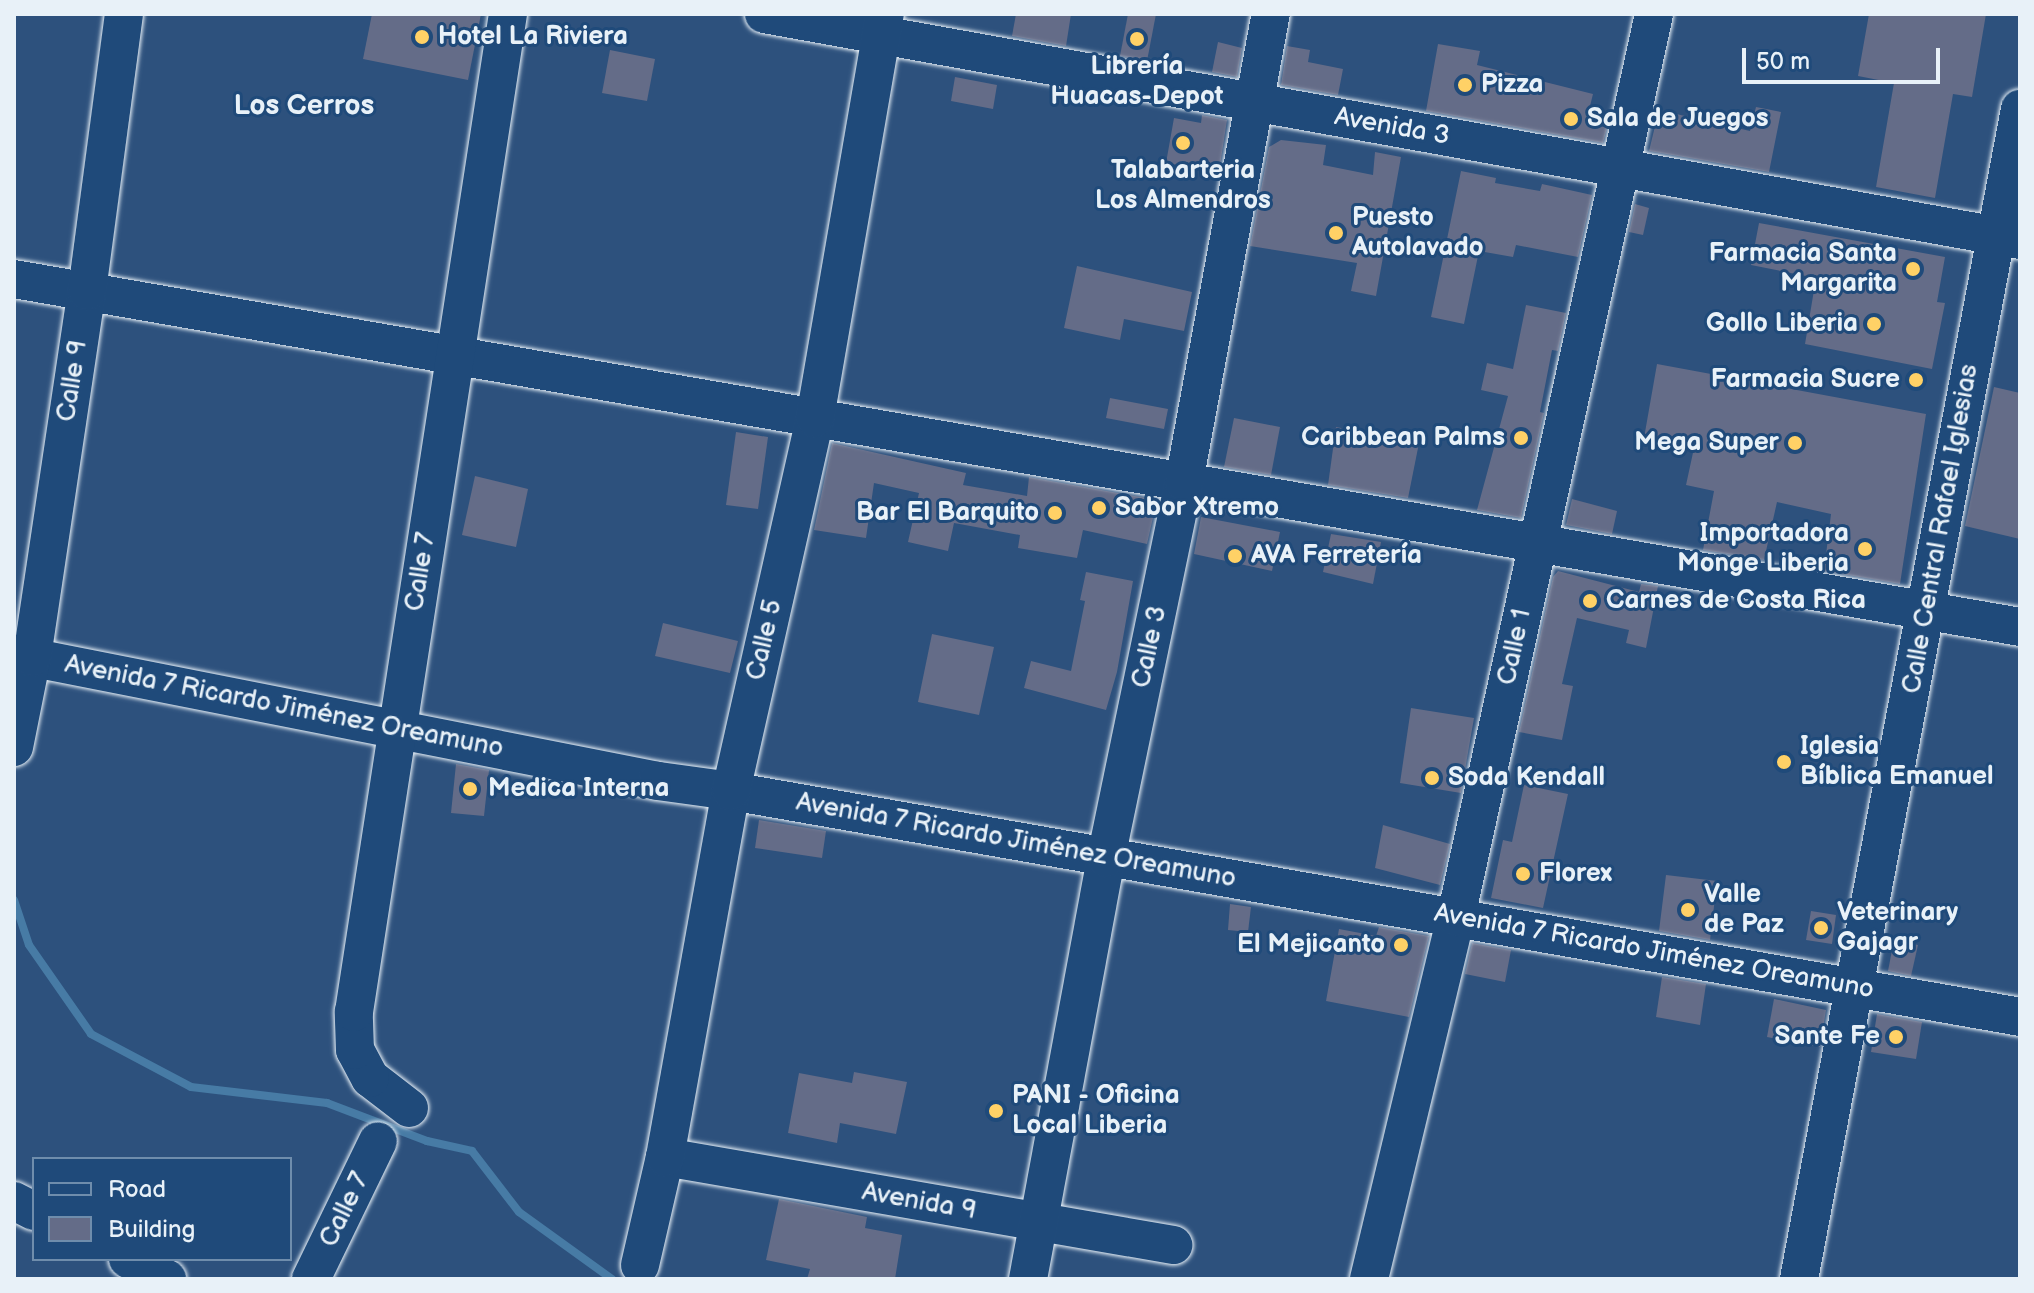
<!DOCTYPE html>
<html>
<head>
<meta charset="utf-8">
<style>
	body { margin:0 }
	#map { position:relative; width:2034px; height:1293px; overflow:hidden; background:#2d517d; font-family:"Balsamiq Sans",sans-serif }
	div>[style] { position:absolute }
	[style*='--x'] { left:calc(var(--x)*1px); top:calc(var(--y)*1px); width:calc(var(--w)*1px); rotate:calc(var(--a)*1deg) }
	.stream>* { height:8px; margin:-4px; padding:0 4px; transform-origin:4px; border-radius:4px; background:#477ba5 }
	.building>* { inset:0; background:#646c88 }
	.roads { filter:drop-shadow(0 0 2px #e8f1f8) drop-shadow(0 0 2px #e8f1f8) }
	.minor>* { height:38px; margin:-19px; padding:0 19px; transform-origin:19px; border-radius:19px; background:#1f4a7a }
	.dots>* { width:22px; height:22px; translate:-50% -50%; box-sizing:border-box; border:4px solid #1f4a7a; border-radius:50% }
	span { translate:-50% -50%; white-space:nowrap; text-align:center; line-height:1.15; -webkit-text-stroke:6px #1f4a7a; paint-order:stroke }
	.poi-label { font-size:26px; color:#e8f1f8; font-weight:700 }
	.left { translate:0 -50%; text-align:left }
	.right { translate:-100% -50%; text-align:right }
	.street-label { font-size:26px; color:#e8f1f8 }
	.neighbourhood-label { font-size:28px; color:#e8f1f8; font-weight:700 }
	.frame { position:absolute; inset:0; border:16px solid #e8f1f8; pointer-events:none }
	.legend { position:absolute; left:32px; top:1157px; width:260px; height:104px; box-sizing:border-box; background:#1f4a7a; border:2px solid #6f8dac; margin:0; padding:10px 14px; list-style:none; font-size:24px; color:#e8f1f8 }
	.legend li { display:flex; align-items:center; gap:16px; height:40px }
	.legend b { width:40px; border:2px solid #6f8dac }
	.scale { position:absolute; left:1742px; top:48px; width:198px; height:36px; box-sizing:border-box; border:4px solid #e8f1f8; border-top:0; padding-left:10px; font-size:24px; line-height:28px; white-space:nowrap; color:#e8f1f8; -webkit-text-stroke:6px #1f4a7a; paint-order:stroke }
</style>
</head>
<body>
<div id="map">
	<div class="stream">
		<i style="--x:14;--y:900;--w:47;--a:71.6"></i>
		<i style="--x:29;--y:945;--w:108;--a:55.1"></i>
		<i style="--x:91;--y:1034;--w:113;--a:27.9"></i>
		<i style="--x:191;--y:1087;--w:137;--a:6.7"></i>
		<i style="--x:327;--y:1103;--w:107;--a:20.8"></i>
		<i style="--x:427;--y:1141;--w:46;--a:12.5"></i>
		<i style="--x:472;--y:1151;--w:77;--a:52.4"></i>
		<i style="--x:519;--y:1212;--w:115;--a:35.8"></i>
	</div>
	<div class="building">
		<i style="clip-path:polygon(372px 14px,481px 14px,468px 80px,363px 59px)"></i>
		<i style="clip-path:polygon(1016px 14px,1071px 14px,1066px 46px,1012px 36px)"></i>
		<i style="clip-path:polygon(1128px 14px,1156px 14px,1147px 61px,1120px 56px)"></i>
		<i style="clip-path:polygon(1869px 14px,1986px 14px,1972px 97px,1953px 94px,1935px 198px,1876px 187px,1894px 83px,1858px 76px)"></i>
		<i style="clip-path:polygon(1218px 42px,1242px 48px,1237px 77px,1212px 72px)"></i>
		<i style="clip-path:polygon(1438px 44px,1480px 51px,1477px 65px,1593px 94px,1586px 122px,1607px 128px,1603px 143px,1426px 111px)"></i>
		<i style="clip-path:polygon(1287px 46px,1310px 50px,1308px 62px,1343px 69px,1338px 95px,1281px 85px)"></i>
		<i style="clip-path:polygon(610px 50px,655px 59px,647px 101px,602px 93px)"></i>
		<i style="clip-path:polygon(955px 77px,997px 85px,993px 109px,951px 101px)"></i>
		<i style="clip-path:polygon(1756px 107px,1781px 112px,1769px 172px,1649px 151px,1659px 110px,1750px 131px)"></i>
		<i style="clip-path:polygon(1202px 115px,1227px 120px,1219px 172px,1166px 163px,1174px 118px,1201px 123px)"></i>
		<i style="clip-path:polygon(1281px 140px,1326px 145px,1323px 165px,1373px 175px,1375px 152px,1401px 157px,1376px 296px,1351px 291px,1357px 263px,1250px 246px,1269px 147px)"></i>
		<i style="clip-path:polygon(1461px 171px,1496px 178px,1495px 183px,1540px 191px,1542px 184px,1592px 195px,1578px 257px,1516px 245px,1513px 257px,1479px 251px,1464px 324px,1431px 317px)"></i>
		<i style="clip-path:polygon(1635px 204px,1649px 208px,1643px 235px,1629px 232px)"></i>
		<i style="clip-path:polygon(1759px 223px,1945px 257px,1937px 302px,1945px 303px,1932px 369px,1805px 344px,1816px 278px,1751px 265px)"></i>
		<i style="clip-path:polygon(1077px 266px,1192px 292px,1184px 331px,1124px 319px,1120px 340px,1064px 328px)"></i>
		<i style="clip-path:polygon(1526px 305px,1566px 313px,1558px 351px,1552px 350px,1540px 412px,1544px 413px,1521px 518px,1477px 510px,1508px 396px,1481px 390px,1487px 363px,1513px 369px)"></i>
		<i style="clip-path:polygon(1657px 364px,1926px 414px,1900px 584px,1824px 571px,1831px 514px,1777px 502px,1764px 560px,1703px 550px,1714px 491px,1686px 485px,1694px 448px,1644px 438px)"></i>
		<i style="clip-path:polygon(1994px 387px,2020px 393px,2020px 539px,1965px 526px)"></i>
		<i style="clip-path:polygon(1110px 398px,1168px 409px,1164px 429px,1106px 418px)"></i>
		<i style="clip-path:polygon(1234px 418px,1280px 427px,1271px 475px,1224px 467px)"></i>
		<i style="clip-path:polygon(1336px 427px,1419px 443px,1408px 498px,1328px 485px)"></i>
		<i style="clip-path:polygon(736px 432px,768px 437px,758px 509px,726px 505px)"></i>
		<i style="clip-path:polygon(832px 443px,966px 473px,963px 485px,1027px 496px,1029px 477px,1157px 500px,1147px 544px,1083px 530px,1077px 558px,1018px 548px,1020px 535px,954px 523px,948px 551px,908px 542px,919px 493px,874px 483px,866px 538px,814px 530px)"></i>
		<i style="clip-path:polygon(475px 476px,528px 489px,516px 547px,462px 535px)"></i>
		<i style="clip-path:polygon(1572px 499px,1617px 511px,1612px 534px,1566px 525px)"></i>
		<i style="clip-path:polygon(1201px 517px,1280px 532px,1272px 571px,1194px 554px)"></i>
		<i style="clip-path:polygon(1331px 534px,1381px 542px,1373px 584px,1323px 572px)"></i>
		<i style="clip-path:polygon(1558px 571px,1639px 592px,1641px 584px,1658px 586px,1646px 648px,1626px 643px,1629px 630px,1577px 618px,1562px 684px,1573px 686px,1562px 740px,1519px 732px,1553px 577px)"></i>
		<i style="clip-path:polygon(1086px 572px,1133px 581px,1117px 672px,1106px 710px,1024px 688px,1031px 661px,1071px 671px,1085px 601px,1080px 600px)"></i>
		<i style="clip-path:polygon(663px 623px,738px 641px,730px 673px,655px 656px)"></i>
		<i style="clip-path:polygon(932px 634px,994px 647px,979px 715px,918px 702px)"></i>
		<i style="clip-path:polygon(1411px 708px,1474px 718px,1461px 793px,1400px 783px)"></i>
		<i style="clip-path:polygon(456px 764px,489px 770px,484px 816px,451px 813px)"></i>
		<i style="clip-path:polygon(1524px 785px,1568px 794px,1543px 908px,1491px 898px,1503px 840px,1512px 842px)"></i>
		<i style="clip-path:polygon(759px 820px,826px 831px,822px 858px,755px 848px)"></i>
		<i style="clip-path:polygon(1383px 825px,1450px 844px,1440px 885px,1375px 868px)"></i>
		<i style="clip-path:polygon(1666px 875px,1717px 881px,1710px 940px,1659px 931px)"></i>
		<i style="clip-path:polygon(1230px 904px,1251px 907px,1248px 932px,1228px 930px)"></i>
		<i style="clip-path:polygon(1811px 911px,1836px 915px,1832px 944px,1806px 940px)"></i>
		<i style="clip-path:polygon(1379px 927px,1429px 936px,1409px 1017px,1326px 1001px,1339px 929px,1376px 936px)"></i>
		<i style="clip-path:polygon(1894px 940px,1918px 945px,1911px 976px,1888px 971px)"></i>
		<i style="clip-path:polygon(1472px 943px,1511px 950px,1505px 982px,1465px 974px)"></i>
		<i style="clip-path:polygon(1662px 977px,1706px 984px,1700px 1025px,1656px 1017px)"></i>
		<i style="clip-path:polygon(1774px 999px,1826px 1010px,1820px 1047px,1767px 1037px)"></i>
		<i style="clip-path:polygon(1877px 1014px,1922px 1022px,1916px 1059px,1871px 1052px)"></i>
		<i style="clip-path:polygon(854px 1072px,907px 1082px,896px 1134px,840px 1123px,837px 1143px,788px 1133px,799px 1073px,852px 1083px)"></i>
		<i style="clip-path:polygon(779px 1199px,867px 1217px,865px 1228px,902px 1235px,895px 1279px,807px 1279px,810px 1269px,766px 1260px)"></i>
	</div>
	<div class="roads">
		<div class="minor">
			<i style="--x:764;--y:14;--w:1276;--a:10.2"></i>
			<i style="--x:14;--y:279;--w:2036;--a:9.84"></i>
			<i style="--x:14;--y:654;--w:656;--a:11.16"></i>
			<i style="--x:658;--y:781;--w:74;--a:7.8"></i>
			<i style="--x:731;--y:791;--w:1309;--a:9.94"></i>
			<i style="--x:14;--y:747;--w:92;--a:-78.7"></i>
			<i style="--x:32;--y:657;--w:370;--a:-81.5"></i>
			<i style="--x:87;--y:291;--w:279;--a:-82.4"></i>
			<i style="--x:409;--y:1108;--w:49;--a:-142.4"></i>
			<i style="--x:370;--y:1078;--w:32;--a:-118"></i>
			<i style="--x:355;--y:1050;--w:38;--a:-92"></i>
			<i style="--x:354;--y:1012;--w:1010;--a:-81.23"></i>
			<i style="--x:665;--y:1157;--w:516;--a:9.83"></i>
			<i style="--x:14;--y:1201;--w:22;--a:27"></i>
			<i style="--x:128;--y:1259;--w:44;--a:27.1"></i>
			<i style="--x:640;--y:1265;--w:111;--a:-77"></i>
			<i style="--x:665;--y:1157;--w:372;--a:-79.8"></i>
			<i style="--x:731;--y:791;--w:382;--a:-77.3"></i>
			<i style="--x:815;--y:418;--w:410;--a:-80.2"></i>
			<i style="--x:311;--y:1279;--w:153;--a:-64.1"></i>
			<i style="--x:1028;--y:1279;--w:428;--a:-79.5"></i>
			<i style="--x:1106;--y:858;--w:384;--a:-78.3"></i>
			<i style="--x:1184;--y:482;--w:476;--a:-79.5"></i>
			<i style="--x:1369;--y:1279;--w:372;--a:-76.5"></i>
			<i style="--x:1456;--y:917;--w:924;--a:-77.63"></i>
			<i style="--x:1799;--y:1279;--w:1191;--a:-79.3"></i>
		</div>
	</div>
	<div class="dots">
		<i style="left:422px;top:37px;background:#ffd166"></i>
		<i style="left:1137px;top:39px;background:#ffd166"></i>
		<i style="left:1465px;top:85px;background:#ffd166"></i>
		<i style="left:1571px;top:119px;background:#ffd166"></i>
		<i style="left:1183px;top:143px;background:#ffd166"></i>
		<i style="left:1336px;top:233px;background:#ffd166"></i>
		<i style="left:1913px;top:269px;background:#ffd166"></i>
		<i style="left:1874px;top:324px;background:#ffd166"></i>
		<i style="left:1916px;top:380px;background:#ffd166"></i>
		<i style="left:1521px;top:438px;background:#ffd166"></i>
		<i style="left:1795px;top:443px;background:#ffd166"></i>
		<i style="left:1099px;top:508px;background:#ffd166"></i>
		<i style="left:1055px;top:513px;background:#ffd166"></i>
		<i style="left:1865px;top:549px;background:#ffd166"></i>
		<i style="left:1235px;top:556px;background:#ffd166"></i>
		<i style="left:1590px;top:601px;background:#ffd166"></i>
		<i style="left:1784px;top:762px;background:#ffd166"></i>
		<i style="left:1432px;top:778px;background:#ffd166"></i>
		<i style="left:470px;top:789px;background:#ffd166"></i>
		<i style="left:1523px;top:874px;background:#ffd166"></i>
		<i style="left:1688px;top:910px;background:#ffd166"></i>
		<i style="left:1821px;top:928px;background:#ffd166"></i>
		<i style="left:1401px;top:945px;background:#ffd166"></i>
		<i style="left:1896px;top:1037px;background:#ffd166"></i>
		<i style="left:996px;top:1111px;background:#ffd166"></i>
	</div>
	<div class="poi-label">
		<span class="left" style="left:438px;top:37px">Hotel La Riviera</span>
		<span style="left:1137px;top:82px">Librería<br>Huacas-Depot</span>
		<span class="left" style="left:1481px;top:85px">Pizza</span>
		<span class="left" style="left:1587px;top:119px">Sala de Juegos</span>
		<span style="left:1183px;top:186px">Talabarteria<br>Los Almendros</span>
		<span class="left" style="left:1352px;top:233px">Puesto<br>Autolavado</span>
		<span class="right" style="left:1897px;top:269px">Farmacia Santa<br>Margarita</span>
		<span class="right" style="left:1858px;top:324px">Gollo Liberia</span>
		<span class="right" style="left:1900px;top:380px">Farmacia Sucre</span>
		<span class="right" style="left:1505px;top:438px">Caribbean Palms</span>
		<span class="right" style="left:1779px;top:443px">Mega Super</span>
		<span class="left" style="left:1115px;top:508px">Sabor Xtremo</span>
		<span class="right" style="left:1039px;top:513px">Bar El Barquito</span>
		<span class="right" style="left:1849px;top:549px">Importadora<br>Monge Liberia</span>
		<span class="left" style="left:1251px;top:556px">AVA Ferretería</span>
		<span class="left" style="left:1606px;top:601px">Carnes de Costa Rica</span>
		<span class="left" style="left:1800px;top:762px">Iglesia<br>Bíblica Emanuel</span>
		<span class="left" style="left:1448px;top:778px">Soda Kendall</span>
		<span class="left" style="left:488px;top:789px">Medica Interna</span>
		<span class="left" style="left:1539px;top:874px">Florex</span>
		<span class="left" style="left:1704px;top:910px">Valle<br>de Paz</span>
		<span class="left" style="left:1837px;top:928px">Veterinary<br>Gajagr</span>
		<span class="right" style="left:1385px;top:945px">El Mejicanto</span>
		<span class="right" style="left:1880px;top:1037px">Sante Fe</span>
		<span class="left" style="left:1012px;top:1111px">PANI - Oficina<br>Local Liberia</span>
	</div>
	<div class="street-label">
		<span style="left:1392px;top:127px;rotate:10deg">Avenida 3</span>
		<span style="left:73px;top:381px;rotate:-81deg">Calle 9</span>
		<span style="left:1941px;top:529px;rotate:-80deg">Calle Central Rafael Iglesias</span>
		<span style="left:421px;top:572px;rotate:-81deg">Calle 7</span>
		<span style="left:765px;top:640px;rotate:-77deg">Calle 5</span>
		<span style="left:1150px;top:647px;rotate:-78deg">Calle 3</span>
		<span style="left:1515px;top:647px;rotate:-78deg">Calle 1</span>
		<span style="left:284px;top:707px;rotate:11deg">Avenida 7 Ricardo Jiménez Oreamuno</span>
		<span style="left:1016px;top:841px;rotate:10deg">Avenida 7 Ricardo Jiménez Oreamuno</span>
		<span style="left:1654px;top:952px;rotate:10deg">Avenida 7 Ricardo Jiménez Oreamuno</span>
		<span style="left:919px;top:1202px;rotate:10deg">Avenida 9</span>
		<span style="left:345px;top:1210px;rotate:-64deg">Calle 7</span>
	</div>
	<div class="neighbourhood-label">
		<span style="left:304px;top:106px">Los Cerros</span>
	</div>
	<div class="frame"></div>
	<ul class="legend">
	<li><b style="height:10px;background:#1f4a7a"></b>Road</li>
	<li><b style="height:22px;background:#646c88"></b>Building</li>
	</ul>
	<div class="scale">50 m</div>
</div>
</body>
</html>
